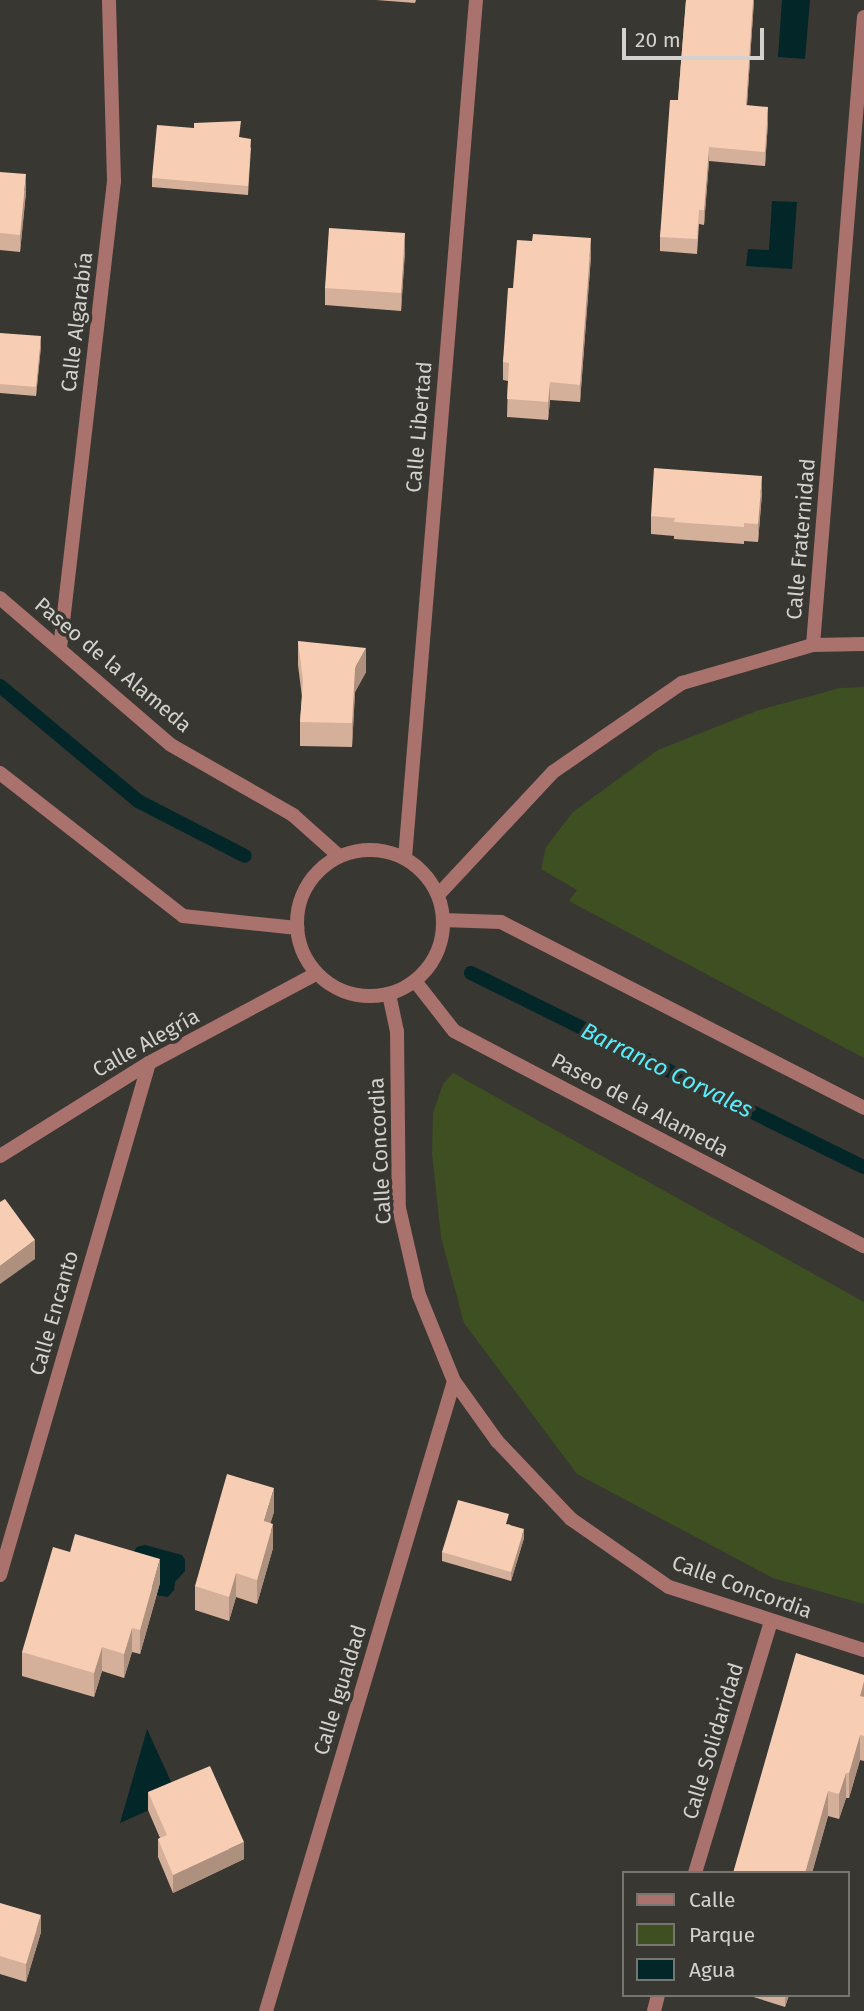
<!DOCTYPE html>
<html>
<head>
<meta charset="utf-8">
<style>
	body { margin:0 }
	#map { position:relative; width:864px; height:2011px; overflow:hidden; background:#383731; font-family:"Fira Sans",sans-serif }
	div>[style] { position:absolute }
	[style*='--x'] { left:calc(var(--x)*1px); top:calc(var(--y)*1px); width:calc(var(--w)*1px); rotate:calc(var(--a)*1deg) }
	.green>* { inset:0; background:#3e5021 }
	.water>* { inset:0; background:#032629 }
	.stream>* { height:14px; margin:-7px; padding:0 7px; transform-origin:7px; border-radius:7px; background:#032629 }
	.minor>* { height:14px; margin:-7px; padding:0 7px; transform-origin:7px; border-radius:7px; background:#a9726c }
	.tertiary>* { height:14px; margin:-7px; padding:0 7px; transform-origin:7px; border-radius:7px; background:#a9726c }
	.tertiary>.ring { margin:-7px; padding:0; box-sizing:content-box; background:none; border:14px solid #a9726c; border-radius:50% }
	.wall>* { inset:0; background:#d4b09b }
	.shaded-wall>* { inset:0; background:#ad907e }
	.building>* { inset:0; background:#f7cdb4 }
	span { translate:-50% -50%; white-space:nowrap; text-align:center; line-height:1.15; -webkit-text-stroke:7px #383731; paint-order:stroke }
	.street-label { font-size:21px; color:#d3d2ce }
	.water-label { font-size:23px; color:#56eefc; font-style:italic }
	.legend { position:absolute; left:622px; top:1871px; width:228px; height:126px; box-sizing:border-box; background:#383731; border:2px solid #767570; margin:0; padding:9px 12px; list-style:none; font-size:21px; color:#d3d2ce }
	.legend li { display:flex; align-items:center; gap:14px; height:35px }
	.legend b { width:35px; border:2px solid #767570 }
	.scale { position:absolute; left:622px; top:28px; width:142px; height:32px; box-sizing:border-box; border:4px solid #d3d2ce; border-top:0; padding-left:9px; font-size:21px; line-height:24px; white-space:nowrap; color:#d3d2ce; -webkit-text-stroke:5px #383731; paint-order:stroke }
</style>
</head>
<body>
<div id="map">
	<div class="green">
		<i style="clip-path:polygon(864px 687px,864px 1058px,569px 901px,577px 890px,541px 869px,546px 847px,573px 812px,658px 750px,759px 710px,840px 688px)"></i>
		<i style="clip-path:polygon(453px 1073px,864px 1302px,864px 1604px,773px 1578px,577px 1474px,464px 1323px,441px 1237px,432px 1153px,433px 1113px,443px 1084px)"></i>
	</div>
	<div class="water">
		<i style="clip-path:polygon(782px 0,810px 0,805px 59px,778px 57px)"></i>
		<i style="clip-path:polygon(772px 201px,797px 202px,792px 269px,746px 266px,748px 249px,769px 250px)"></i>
		<i style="clip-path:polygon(145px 1545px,182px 1555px,185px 1560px,185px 1571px,175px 1582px,174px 1590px,168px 1597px,156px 1595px,132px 1554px,137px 1547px)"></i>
		<i style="clip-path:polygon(147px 1729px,178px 1797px,120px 1823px,144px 1740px)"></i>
	</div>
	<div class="stream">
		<i style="--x:0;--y:686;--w:180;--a:39.8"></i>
		<i style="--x:138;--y:801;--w:120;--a:27.2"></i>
		<i style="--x:471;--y:973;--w:438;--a:26.3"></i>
	</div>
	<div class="minor">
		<i style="--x:0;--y:598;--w:225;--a:40.7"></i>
		<i style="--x:171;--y:745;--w:141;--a:29.8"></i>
		<i style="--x:293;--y:815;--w:62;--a:41.7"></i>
		<i style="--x:813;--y:645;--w:630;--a:-85.36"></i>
		<i style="--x:60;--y:648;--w:470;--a:-83.4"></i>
		<i style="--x:114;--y:181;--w:181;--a:-91.6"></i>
		<i style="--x:0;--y:773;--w:232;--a:38"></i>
		<i style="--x:183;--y:916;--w:115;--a:6"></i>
		<i style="--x:438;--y:895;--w:168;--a:-46.9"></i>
		<i style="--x:553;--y:772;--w:157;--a:-34.6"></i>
		<i style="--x:682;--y:683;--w:136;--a:-16.2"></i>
		<i style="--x:813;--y:645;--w:51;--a:-1.1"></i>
		<i style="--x:389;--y:994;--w:38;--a:78"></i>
		<i style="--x:397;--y:1031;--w:177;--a:89.4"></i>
		<i style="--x:399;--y:1208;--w:89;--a:77.1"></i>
		<i style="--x:419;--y:1295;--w:93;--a:67.9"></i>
		<i style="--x:454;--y:1381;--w:74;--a:54.4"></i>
		<i style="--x:497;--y:1441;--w:108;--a:46.5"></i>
		<i style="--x:571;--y:1519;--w:119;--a:34.8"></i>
		<i style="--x:669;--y:1587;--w:205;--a:17.9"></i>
		<i style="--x:0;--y:1575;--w:533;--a:-73.77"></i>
		<i style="--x:695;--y:1873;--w:262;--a:-73.2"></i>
		<i style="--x:266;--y:2011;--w:657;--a:-73.38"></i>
		<i style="--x:654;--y:2011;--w:16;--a:-76"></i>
	</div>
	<div class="tertiary">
		<i class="ring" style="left:297px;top:850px;width:132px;height:132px"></i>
		<i style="--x:405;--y:858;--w:861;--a:-85.27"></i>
		<i style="--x:443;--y:920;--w:58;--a:2"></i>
		<i style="--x:501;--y:922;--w:408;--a:27.1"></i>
		<i style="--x:415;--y:981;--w:63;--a:52"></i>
		<i style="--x:454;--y:1031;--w:463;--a:27.7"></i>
		<i style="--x:0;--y:1156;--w:176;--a:-32"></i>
		<i style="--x:149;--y:1063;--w:189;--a:-28.1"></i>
	</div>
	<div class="wall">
		<i style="clip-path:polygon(376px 0,416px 0,415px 3px)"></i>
		<i style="clip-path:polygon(686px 0,754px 0,747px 105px,768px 122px,765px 166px,709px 161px,704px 225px,699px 224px,697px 254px,660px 251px,660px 237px,678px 100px)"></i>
		<i style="clip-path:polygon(240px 137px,251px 148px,248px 195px,152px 187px,152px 178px)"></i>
		<i style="clip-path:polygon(0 172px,26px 192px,20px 252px,0 250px)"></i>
		<i style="clip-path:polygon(405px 251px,401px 311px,325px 305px,325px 288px)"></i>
		<i style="clip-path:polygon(591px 256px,580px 402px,550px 400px,548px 420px,507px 417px,508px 381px,503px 380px,503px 362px,513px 288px)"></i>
		<i style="clip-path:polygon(0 333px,41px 346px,36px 396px,0 393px)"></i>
		<i style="clip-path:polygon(762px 493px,758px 542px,744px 541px,744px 544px,674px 539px,674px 536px,651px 534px,651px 516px)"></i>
		<i style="clip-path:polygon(298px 641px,366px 672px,355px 692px,352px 747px,300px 746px,300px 722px,302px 697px,298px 665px)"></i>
		<i style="clip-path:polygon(274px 1512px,270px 1523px,273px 1548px,257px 1604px,236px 1597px,229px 1621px,195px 1610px,195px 1586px)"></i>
		<i style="clip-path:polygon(509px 1524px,524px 1538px,511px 1581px,442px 1561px,442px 1552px)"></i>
		<i style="clip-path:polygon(160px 1583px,140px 1654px,132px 1652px,124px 1678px,102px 1671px,94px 1697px,22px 1676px,22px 1652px)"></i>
		<i style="clip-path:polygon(864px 1675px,864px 1761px,860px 1760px,849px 1798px,846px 1798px,839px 1819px,828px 1816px,812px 1873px,733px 1873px)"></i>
		<i style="clip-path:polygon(148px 1792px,244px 1859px,173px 1893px,158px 1857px,158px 1839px,160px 1838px,148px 1810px)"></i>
		<i style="clip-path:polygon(0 1903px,41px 1932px,26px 1982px,0 1974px)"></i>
		<i style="clip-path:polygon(747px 1995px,789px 1995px,785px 2007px)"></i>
	</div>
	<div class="shaded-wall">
		<i style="clip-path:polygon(753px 0,754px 0,746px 120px,746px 105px)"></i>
		<i style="clip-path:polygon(768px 107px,768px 122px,765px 166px,765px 152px)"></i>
		<i style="clip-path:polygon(709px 147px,709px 161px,704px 225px,704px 210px)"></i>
		<i style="clip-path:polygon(26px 174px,26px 192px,20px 252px,20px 235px)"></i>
		<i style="clip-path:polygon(405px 233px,405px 251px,401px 311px,401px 293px)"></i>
		<i style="clip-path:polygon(591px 238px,591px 256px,580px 402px,580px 385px)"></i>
		<i style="clip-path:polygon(41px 336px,41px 346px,36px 396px,36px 387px)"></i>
		<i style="clip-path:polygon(550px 382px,550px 400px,548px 420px,548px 402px)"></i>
		<i style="clip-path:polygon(762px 476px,762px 493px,758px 542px,758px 524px)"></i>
		<i style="clip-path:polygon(366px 648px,366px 672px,355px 692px,352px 747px,352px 723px,355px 668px)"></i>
		<i style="clip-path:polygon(35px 1240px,35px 1259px,0 1284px,0 1266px)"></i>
		<i style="clip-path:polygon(274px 1488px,274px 1512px,264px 1545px,264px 1521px)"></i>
		<i style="clip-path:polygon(273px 1524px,273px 1548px,257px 1604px,257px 1580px)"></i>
		<i style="clip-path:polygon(524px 1529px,524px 1538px,511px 1581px,511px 1572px)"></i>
		<i style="clip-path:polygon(160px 1559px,160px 1583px,140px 1654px,140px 1630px)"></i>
		<i style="clip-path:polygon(236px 1573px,236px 1597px,229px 1621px,229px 1597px)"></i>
		<i style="clip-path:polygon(132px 1628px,132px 1652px,124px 1678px,124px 1654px)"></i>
		<i style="clip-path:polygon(102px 1647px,102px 1671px,94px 1697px,94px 1673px)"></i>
		<i style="clip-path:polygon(864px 1681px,864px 1706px,860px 1696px)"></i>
		<i style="clip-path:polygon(860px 1735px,860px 1760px,849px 1798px,849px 1773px)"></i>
		<i style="clip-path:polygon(846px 1773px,846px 1798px,839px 1819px,839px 1794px)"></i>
		<i style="clip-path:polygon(828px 1791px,828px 1816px,812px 1873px,805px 1873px)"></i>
		<i style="clip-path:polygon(244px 1842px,244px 1859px,173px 1893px,173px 1875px)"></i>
		<i style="clip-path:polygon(41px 1915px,41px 1932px,26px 1982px,26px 1964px)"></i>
		<i style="clip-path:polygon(785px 1995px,789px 1995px,785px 2007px)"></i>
	</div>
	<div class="building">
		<i style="clip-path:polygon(686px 0,753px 0,746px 105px,768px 107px,765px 152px,709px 147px,704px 210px,699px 210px,697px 239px,660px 237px,670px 100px,678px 100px)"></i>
		<i style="clip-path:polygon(241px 121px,239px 137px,251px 139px,248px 186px,152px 178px,157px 125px,194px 128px,194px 123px)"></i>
		<i style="clip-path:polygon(0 172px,26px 174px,20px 235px,0 233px)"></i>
		<i style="clip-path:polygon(329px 228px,405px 233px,401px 293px,325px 288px)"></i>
		<i style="clip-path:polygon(533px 234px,591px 238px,580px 385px,550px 382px,548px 402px,507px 399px,509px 363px,503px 362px,508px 288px,513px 288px,517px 240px,532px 241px)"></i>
		<i style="clip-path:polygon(0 333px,41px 336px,36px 387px,0 384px)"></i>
		<i style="clip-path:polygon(654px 468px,762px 476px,758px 524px,744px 523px,744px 527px,674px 522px,675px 518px,651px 516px)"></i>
		<i style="clip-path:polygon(298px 641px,366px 648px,355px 668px,352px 723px,300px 722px,303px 681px)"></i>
		<i style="clip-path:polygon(5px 1199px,35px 1240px,0 1266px,0 1202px)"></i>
		<i style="clip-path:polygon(227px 1474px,274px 1488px,264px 1521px,273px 1524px,257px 1580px,236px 1573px,229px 1597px,195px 1586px)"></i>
		<i style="clip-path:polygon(458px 1500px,509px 1514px,506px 1524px,524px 1529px,511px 1572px,442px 1552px)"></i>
		<i style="clip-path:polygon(75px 1534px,160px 1559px,140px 1630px,132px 1628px,124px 1654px,102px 1647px,94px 1673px,22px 1652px,53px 1547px,70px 1552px)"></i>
		<i style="clip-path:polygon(796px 1653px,864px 1675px,864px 1681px,860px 1696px,864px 1697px,864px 1736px,860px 1735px,849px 1773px,846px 1773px,839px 1794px,828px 1791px,805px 1873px,733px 1873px)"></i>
		<i style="clip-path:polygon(210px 1766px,244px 1842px,173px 1875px,158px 1839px,167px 1835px,148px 1792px)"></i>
		<i style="clip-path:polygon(0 1903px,41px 1915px,26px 1964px,0 1956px)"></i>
	</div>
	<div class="street-label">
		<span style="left:77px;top:322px;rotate:-83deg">Calle Algarabía</span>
		<span style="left:419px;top:427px;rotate:-85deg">Calle Libertad</span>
		<span style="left:801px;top:539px;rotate:-85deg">Calle Fraternidad</span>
		<span style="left:113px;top:665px;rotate:40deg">Paseo de la Alameda</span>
		<span style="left:146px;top:1043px;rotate:-29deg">Calle Alegría</span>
		<span style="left:640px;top:1105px;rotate:28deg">Paseo de la Alameda</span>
		<span style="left:380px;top:1151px;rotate:-93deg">Calle Concordia</span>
		<span style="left:54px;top:1313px;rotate:-74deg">Calle Encanto</span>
		<span style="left:742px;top:1587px;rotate:20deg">Calle Concordia</span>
		<span style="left:340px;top:1690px;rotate:-73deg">Calle Igualdad</span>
		<span style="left:713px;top:1741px;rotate:-73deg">Calle Solidaridad</span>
	</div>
	<div class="water-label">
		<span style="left:667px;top:1070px;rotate:26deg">Barranco Corvales</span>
	</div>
	<ul class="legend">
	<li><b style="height:9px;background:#a9726c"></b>Calle</li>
	<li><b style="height:19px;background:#3e5021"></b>Parque</li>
	<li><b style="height:19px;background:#032629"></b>Agua</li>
	</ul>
	<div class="scale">20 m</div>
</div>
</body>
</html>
